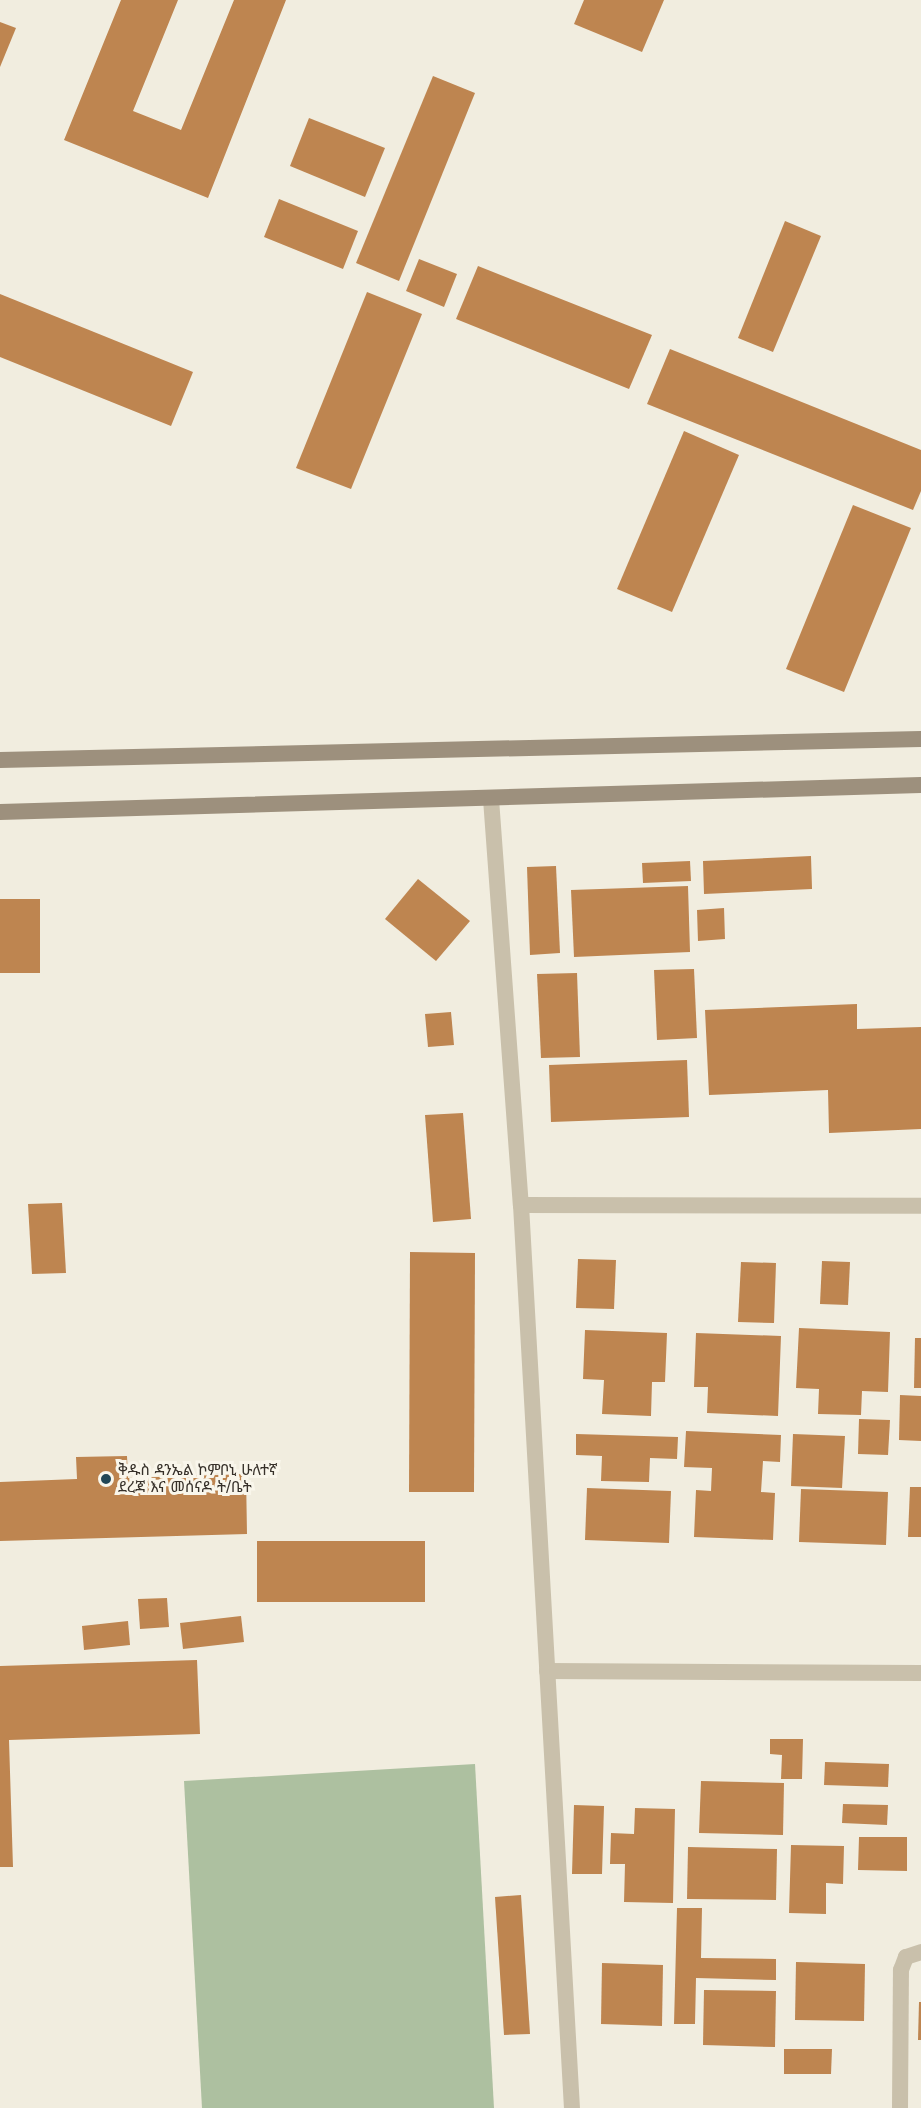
<!DOCTYPE html>
<html>
<head>
<meta charset="utf-8">
<style>
	body { margin:0 }
	#map { position:relative; width:921px; height:2108px; overflow:hidden; background:#f1eddf; font-family:"DejaVu Sans","Noto Sans Ethiopic",sans-serif }
	div>[style] { position:absolute }
	[style*='--x'] { left:calc(var(--x)*1px); top:calc(var(--y)*1px); width:calc(var(--w)*1px); rotate:calc(var(--a)*1deg) }
	.green>* { inset:0; background:#adc0a0 }
	.building>* { inset:0; background:#be8550 }
	.minor>* { height:16px; margin:-8px; padding:0 8px; transform-origin:8px; border-radius:8px; background:#c9c0ab }
	.secondary>* { height:16px; margin:-8px; padding:0 8px; transform-origin:8px; border-radius:8px; background:#9d907d }
	.dots>* { width:16px; height:16px; translate:-50% -50%; box-sizing:border-box; border:3px solid #f9f6eb; border-radius:50% }
	span { translate:-50% -50%; white-space:nowrap; text-align:center; line-height:1.15; -webkit-text-stroke:6px #f9f6eb; paint-order:stroke }
	.poi-label { font-size:15px; color:#37312a }
	.left { translate:0 -50%; text-align:left }
</style>
</head>
<body>
<div id="map">
	<div class="green">
		<i style="clip-path:polygon(475px 1764px,494px 2108px,202px 2108px,184px 1781px)"></i>
	</div>
	<div class="building">
		<i style="clip-path:polygon(121px 0,178px 0,133px 111px,181px 130px,234px 0,286px 0,208px 198px,64px 140px)"></i>
		<i style="clip-path:polygon(584px 0,664px 0,642px 52px,574px 24px)"></i>
		<i style="clip-path:polygon(0 22px,16px 28px,0 67px)"></i>
		<i style="clip-path:polygon(433px 76px,475px 93px,399px 281px,356px 263px)"></i>
		<i style="clip-path:polygon(309px 118px,385px 148px,365px 197px,290px 166px)"></i>
		<i style="clip-path:polygon(279px 199px,358px 231px,343px 269px,264px 237px)"></i>
		<i style="clip-path:polygon(785px 221px,821px 236px,773px 352px,738px 338px)"></i>
		<i style="clip-path:polygon(419px 259px,457px 274px,444px 307px,406px 291px)"></i>
		<i style="clip-path:polygon(478px 266px,652px 335px,629px 389px,456px 319px)"></i>
		<i style="clip-path:polygon(367px 292px,422px 314px,351px 489px,296px 468px)"></i>
		<i style="clip-path:polygon(0 294px,193px 372px,171px 426px,0 357px)"></i>
		<i style="clip-path:polygon(670px 349px,921px 450px,921px 491px,913px 510px,647px 404px)"></i>
		<i style="clip-path:polygon(684px 431px,739px 455px,672px 612px,617px 589px)"></i>
		<i style="clip-path:polygon(853px 505px,911px 528px,844px 692px,786px 669px)"></i>
		<i style="clip-path:polygon(811px 856px,812px 889px,704px 894px,703px 861px)"></i>
		<i style="clip-path:polygon(690px 861px,691px 881px,643px 883px,642px 863px)"></i>
		<i style="clip-path:polygon(556px 866px,560px 953px,530px 955px,527px 867px)"></i>
		<i style="clip-path:polygon(418px 879px,470px 921px,436px 961px,385px 919px)"></i>
		<i style="clip-path:polygon(688px 886px,690px 952px,574px 957px,571px 890px)"></i>
		<i style="clip-path:polygon(0 899px,40px 899px,40px 973px,0 973px)"></i>
		<i style="clip-path:polygon(724px 908px,725px 939px,698px 941px,697px 910px)"></i>
		<i style="clip-path:polygon(694px 969px,697px 1038px,657px 1040px,654px 970px)"></i>
		<i style="clip-path:polygon(577px 973px,580px 1057px,541px 1058px,537px 974px)"></i>
		<i style="clip-path:polygon(857px 1004px,857px 1029px,921px 1027px,921px 1129px,829px 1133px,828px 1090px,709px 1095px,705px 1010px)"></i>
		<i style="clip-path:polygon(451px 1012px,454px 1045px,428px 1047px,425px 1014px)"></i>
		<i style="clip-path:polygon(687px 1060px,689px 1117px,551px 1122px,549px 1065px)"></i>
		<i style="clip-path:polygon(463px 1113px,471px 1219px,433px 1222px,425px 1115px)"></i>
		<i style="clip-path:polygon(62px 1203px,66px 1273px,32px 1274px,28px 1204px)"></i>
		<i style="clip-path:polygon(410px 1252px,475px 1253px,474px 1492px,409px 1492px)"></i>
		<i style="clip-path:polygon(578px 1259px,616px 1260px,614px 1309px,576px 1308px)"></i>
		<i style="clip-path:polygon(822px 1261px,850px 1262px,848px 1305px,820px 1304px)"></i>
		<i style="clip-path:polygon(741px 1262px,776px 1263px,774px 1323px,738px 1322px)"></i>
		<i style="clip-path:polygon(799px 1328px,890px 1332px,888px 1392px,862px 1391px,861px 1415px,818px 1414px,819px 1389px,796px 1388px)"></i>
		<i style="clip-path:polygon(585px 1330px,667px 1333px,665px 1382px,652px 1382px,651px 1416px,602px 1414px,604px 1380px,583px 1379px)"></i>
		<i style="clip-path:polygon(696px 1333px,781px 1336px,778px 1416px,707px 1413px,708px 1387px,694px 1387px)"></i>
		<i style="clip-path:polygon(915px 1338px,921px 1338px,921px 1388px,914px 1388px)"></i>
		<i style="clip-path:polygon(900px 1395px,921px 1396px,921px 1441px,899px 1440px)"></i>
		<i style="clip-path:polygon(859px 1419px,890px 1420px,888px 1455px,858px 1454px)"></i>
		<i style="clip-path:polygon(686px 1431px,781px 1435px,780px 1462px,763px 1461px,761px 1492px,775px 1493px,773px 1540px,694px 1537px,696px 1490px,711px 1491px,712px 1468px,684px 1467px)"></i>
		<i style="clip-path:polygon(576px 1434px,678px 1437px,677px 1459px,650px 1458px,649px 1482px,601px 1481px,602px 1456px,576px 1455px)"></i>
		<i style="clip-path:polygon(793px 1434px,845px 1436px,842px 1488px,791px 1486px)"></i>
		<i style="clip-path:polygon(127px 1456px,128px 1478px,246px 1474px,247px 1534px,0 1541px,0 1482px,77px 1479px,76px 1457px)"></i>
		<i style="clip-path:polygon(910px 1487px,921px 1487px,921px 1537px,908px 1537px)"></i>
		<i style="clip-path:polygon(587px 1488px,671px 1491px,669px 1543px,585px 1540px)"></i>
		<i style="clip-path:polygon(801px 1489px,888px 1492px,886px 1545px,799px 1542px)"></i>
		<i style="clip-path:polygon(257px 1541px,425px 1541px,425px 1602px,257px 1602px)"></i>
		<i style="clip-path:polygon(167px 1598px,169px 1627px,140px 1629px,138px 1599px)"></i>
		<i style="clip-path:polygon(241px 1616px,244px 1642px,183px 1649px,180px 1623px)"></i>
		<i style="clip-path:polygon(128px 1621px,130px 1645px,84px 1650px,82px 1626px)"></i>
		<i style="clip-path:polygon(197px 1660px,200px 1734px,9px 1740px,13px 1867px,0 1867px,0 1666px)"></i>
		<i style="clip-path:polygon(770px 1739px,803px 1739px,802px 1779px,781px 1779px,782px 1755px,770px 1754px)"></i>
		<i style="clip-path:polygon(825px 1762px,889px 1764px,888px 1787px,824px 1785px)"></i>
		<i style="clip-path:polygon(701px 1781px,784px 1783px,783px 1835px,699px 1833px)"></i>
		<i style="clip-path:polygon(843px 1804px,888px 1805px,887px 1825px,842px 1823px)"></i>
		<i style="clip-path:polygon(574px 1805px,604px 1806px,602px 1874px,572px 1874px)"></i>
		<i style="clip-path:polygon(635px 1808px,675px 1809px,673px 1903px,624px 1902px,625px 1864px,610px 1864px,611px 1833px,634px 1834px)"></i>
		<i style="clip-path:polygon(859px 1837px,907px 1837px,907px 1871px,858px 1870px)"></i>
		<i style="clip-path:polygon(791px 1845px,844px 1846px,843px 1884px,826px 1883px,826px 1914px,789px 1913px)"></i>
		<i style="clip-path:polygon(688px 1847px,777px 1849px,776px 1900px,687px 1899px)"></i>
		<i style="clip-path:polygon(521px 1895px,530px 2034px,504px 2035px,495px 1897px)"></i>
		<i style="clip-path:polygon(677px 1908px,702px 1908px,701px 1958px,776px 1959px,776px 1980px,696px 1978px,695px 2024px,674px 2024px)"></i>
		<i style="clip-path:polygon(796px 1962px,865px 1964px,864px 2021px,795px 2020px)"></i>
		<i style="clip-path:polygon(602px 1963px,663px 1965px,662px 2026px,601px 2024px)"></i>
		<i style="clip-path:polygon(704px 1990px,776px 1991px,775px 2047px,703px 2045px)"></i>
		<i style="clip-path:polygon(919px 2002px,921px 2002px,921px 2040px,918px 2040px)"></i>
		<i style="clip-path:polygon(784px 2049px,832px 2049px,831px 2074px,784px 2074px)"></i>
	</div>
	<div class="minor">
		<i style="--x:491;--y:799;--w:407;--a:85.8"></i>
		<i style="--x:521;--y:1205;--w:904;--a:86.77"></i>
		<i style="--x:521;--y:1205;--w:400;--a:0.1"></i>
		<i style="--x:547;--y:1671;--w:374;--a:0.3"></i>
		<i style="--x:900;--y:2108;--w:138;--a:-89.6"></i>
		<i style="--x:901;--y:1970;--w:14;--a:-69"></i>
		<i style="--x:906;--y:1957;--w:16;--a:-18"></i>
	</div>
	<div class="secondary">
		<i style="--x:0;--y:760;--w:921;--a:-1.31"></i>
		<i style="--x:0;--y:812;--w:921;--a:-1.68"></i>
	</div>
	<div class="dots">
		<i style="left:106px;top:1479px;background:#224756"></i>
	</div>
	<div class="poi-label">
		<span class="left" style="left:118px;top:1479px">ቅዱስ ዳንኤል ኮምቦኒ ሁለተኛ<br>ደረጃ እና መሰናዶ ት/ቤት</span>
	</div>
</div>
</body>
</html>
